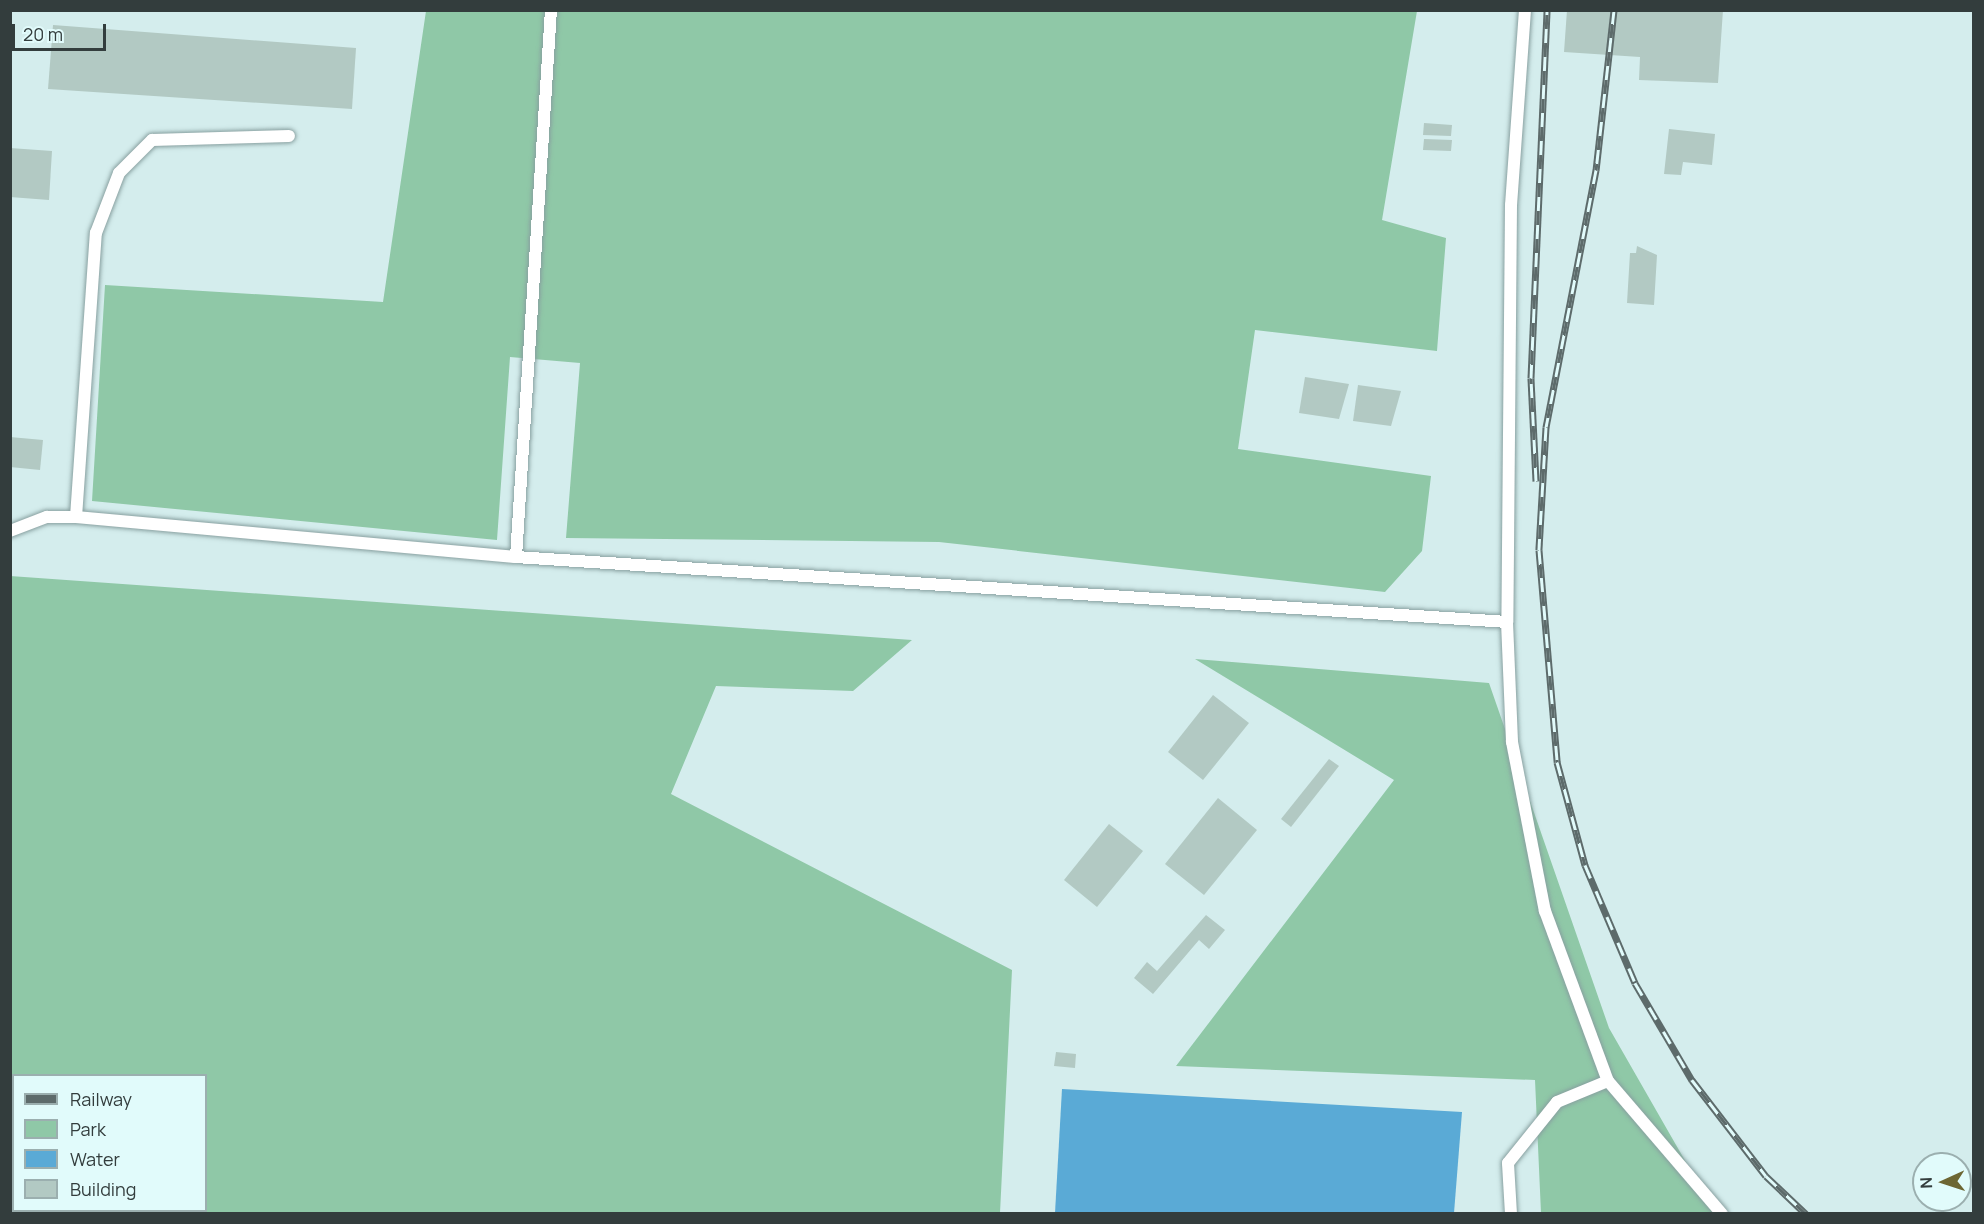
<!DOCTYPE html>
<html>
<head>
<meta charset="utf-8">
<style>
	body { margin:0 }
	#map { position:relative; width:1984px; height:1224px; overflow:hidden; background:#d4eded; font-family:Manrope,sans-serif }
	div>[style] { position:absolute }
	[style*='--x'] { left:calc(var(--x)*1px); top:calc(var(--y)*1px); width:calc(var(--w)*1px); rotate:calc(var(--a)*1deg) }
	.green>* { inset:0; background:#8fc8a7 }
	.water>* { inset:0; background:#5aaad6 }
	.building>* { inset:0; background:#b2c9c3 }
	.roads { filter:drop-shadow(0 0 2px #88a0a0) drop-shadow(0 0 2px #88a0a0) }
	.lane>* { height:12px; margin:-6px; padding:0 6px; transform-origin:6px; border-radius:6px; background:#fff }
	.rail>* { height:7px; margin-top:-3.5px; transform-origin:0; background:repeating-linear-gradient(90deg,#e1fbfb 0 14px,#5d6b6b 0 28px); box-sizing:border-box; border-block:2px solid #5d6b6b }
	span { translate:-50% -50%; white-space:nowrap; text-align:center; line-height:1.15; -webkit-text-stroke:5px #e1fbfb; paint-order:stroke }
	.frame { position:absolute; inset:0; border:12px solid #333d3d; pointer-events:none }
	.legend { position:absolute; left:12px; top:1074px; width:195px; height:138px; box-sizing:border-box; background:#e1fbfb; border:2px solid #9bafaf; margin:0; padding:8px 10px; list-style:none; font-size:18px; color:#333d3d }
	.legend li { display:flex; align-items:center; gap:12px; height:30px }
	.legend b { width:30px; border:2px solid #9bafaf }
	.north { position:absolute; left:1912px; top:1152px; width:60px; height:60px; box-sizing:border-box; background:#e1fbfb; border:2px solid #9bafaf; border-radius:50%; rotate:267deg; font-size:16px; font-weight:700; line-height:24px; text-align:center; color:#333d3d }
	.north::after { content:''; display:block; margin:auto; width:21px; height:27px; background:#6d6633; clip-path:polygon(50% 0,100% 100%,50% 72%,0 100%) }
	.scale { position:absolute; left:12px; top:24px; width:94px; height:27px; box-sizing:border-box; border:3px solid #333d3d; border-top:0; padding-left:8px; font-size:18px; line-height:21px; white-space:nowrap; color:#333d3d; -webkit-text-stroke:4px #e1fbfb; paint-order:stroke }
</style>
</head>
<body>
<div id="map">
	<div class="green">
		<i style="clip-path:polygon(426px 11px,1417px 11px,1382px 220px,1446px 238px,1437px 351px,1255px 330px,1238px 449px,1431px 476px,1422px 551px,1385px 592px,939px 542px,566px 538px,580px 363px,510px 357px,497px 540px,92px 501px,105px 285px,383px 302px)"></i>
		<i style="clip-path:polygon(evenodd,10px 576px,912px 640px,853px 691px,716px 686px,671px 794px,1012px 970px,1000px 1213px,11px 1213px,10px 576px,14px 1076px,206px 1076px,206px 1210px,14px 1210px,14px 1076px)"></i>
		<i style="clip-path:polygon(1195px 659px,1489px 683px,1609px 1028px,1715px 1213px,1541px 1213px,1535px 1080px,1176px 1066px,1394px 780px)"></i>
	</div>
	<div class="water">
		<i style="clip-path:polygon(1062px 1089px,1462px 1112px,1454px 1213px,1055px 1213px)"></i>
	</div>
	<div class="building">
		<i style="clip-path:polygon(1567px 10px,1723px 10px,1718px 83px,1639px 80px,1640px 57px,1564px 52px)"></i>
		<i style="clip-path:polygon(53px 25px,356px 48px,352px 109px,48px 89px)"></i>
		<i style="clip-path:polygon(1424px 123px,1452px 125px,1451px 136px,1423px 135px)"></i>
		<i style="clip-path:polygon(1669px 129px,1715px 134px,1712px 165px,1683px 162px,1681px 175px,1664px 174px)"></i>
		<i style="clip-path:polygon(1424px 139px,1452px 140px,1451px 151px,1423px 150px)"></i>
		<i style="clip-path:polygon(10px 148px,52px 151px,49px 200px,10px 197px)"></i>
		<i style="clip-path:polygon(1637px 246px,1657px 255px,1654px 305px,1627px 303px,1630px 253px,1636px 253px)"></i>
		<i style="clip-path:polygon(1305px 377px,1349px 384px,1339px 419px,1299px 413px)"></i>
		<i style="clip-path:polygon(1358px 385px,1401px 391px,1391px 426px,1353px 421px)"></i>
		<i style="clip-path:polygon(10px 437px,43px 440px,40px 470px,10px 467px)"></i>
		<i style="clip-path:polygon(1213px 695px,1249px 723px,1203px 780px,1168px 752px)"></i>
		<i style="clip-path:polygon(1329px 759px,1339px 766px,1291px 827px,1281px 819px)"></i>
		<i style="clip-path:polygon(1218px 798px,1257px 830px,1204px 895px,1165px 864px)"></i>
		<i style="clip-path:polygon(1109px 824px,1143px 851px,1097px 907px,1064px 880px)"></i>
		<i style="clip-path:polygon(1206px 915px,1225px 930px,1209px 949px,1199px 940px,1153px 994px,1134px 978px,1147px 962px,1157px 971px)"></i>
		<i style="clip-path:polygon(1056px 1052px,1076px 1054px,1075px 1068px,1054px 1066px)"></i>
	</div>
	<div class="roads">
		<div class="lane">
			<i style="--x:1525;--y:10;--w:196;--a:94.1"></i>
			<i style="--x:1511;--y:205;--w:417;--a:90.5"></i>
			<i style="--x:1507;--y:622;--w:120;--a:87.6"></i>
			<i style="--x:1512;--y:742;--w:172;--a:79"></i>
			<i style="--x:1545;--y:911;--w:181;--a:69.7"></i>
			<i style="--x:1608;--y:1081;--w:175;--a:49.4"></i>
			<i style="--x:76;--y:517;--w:285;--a:-86"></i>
			<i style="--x:96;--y:233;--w:64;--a:-69"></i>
			<i style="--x:119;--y:173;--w:47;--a:-45"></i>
			<i style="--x:152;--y:140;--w:137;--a:-1.7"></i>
			<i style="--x:10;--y:531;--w:40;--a:-21"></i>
			<i style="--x:47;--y:517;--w:29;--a:0"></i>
			<i style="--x:76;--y:517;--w:442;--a:5.2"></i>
			<i style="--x:516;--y:557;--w:993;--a:3.75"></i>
			<i style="--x:516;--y:557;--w:548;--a:-86.34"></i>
			<i style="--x:1511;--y:1214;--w:51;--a:-93.4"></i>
			<i style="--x:1508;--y:1163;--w:78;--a:-51.2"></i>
			<i style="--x:1557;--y:1102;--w:55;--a:-22.4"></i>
		</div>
	</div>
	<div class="rail">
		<i style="--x:1614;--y:10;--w:161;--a:96.4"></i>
		<i style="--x:1596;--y:170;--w:262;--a:101"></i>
		<i style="--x:1546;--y:427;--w:123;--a:93.3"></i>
		<i style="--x:1539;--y:550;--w:213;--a:85.1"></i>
		<i style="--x:1557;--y:762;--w:107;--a:74.8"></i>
		<i style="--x:1585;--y:865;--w:128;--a:67"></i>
		<i style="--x:1635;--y:983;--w:113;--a:59.6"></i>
		<i style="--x:1692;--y:1080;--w:121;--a:52.4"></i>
		<i style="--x:1766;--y:1176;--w:55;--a:43.5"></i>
		<i style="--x:1536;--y:481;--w:103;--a:-92.8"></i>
		<i style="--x:1531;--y:378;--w:368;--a:-87.5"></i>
	</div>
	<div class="frame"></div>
	<ul class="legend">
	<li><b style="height:8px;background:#5d6b6b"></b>Railway</li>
	<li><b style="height:16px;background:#8fc8a7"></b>Park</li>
	<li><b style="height:16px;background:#5aaad6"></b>Water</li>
	<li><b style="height:16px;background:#b2c9c3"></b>Building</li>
	</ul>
	<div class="north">N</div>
	<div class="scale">20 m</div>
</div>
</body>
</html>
